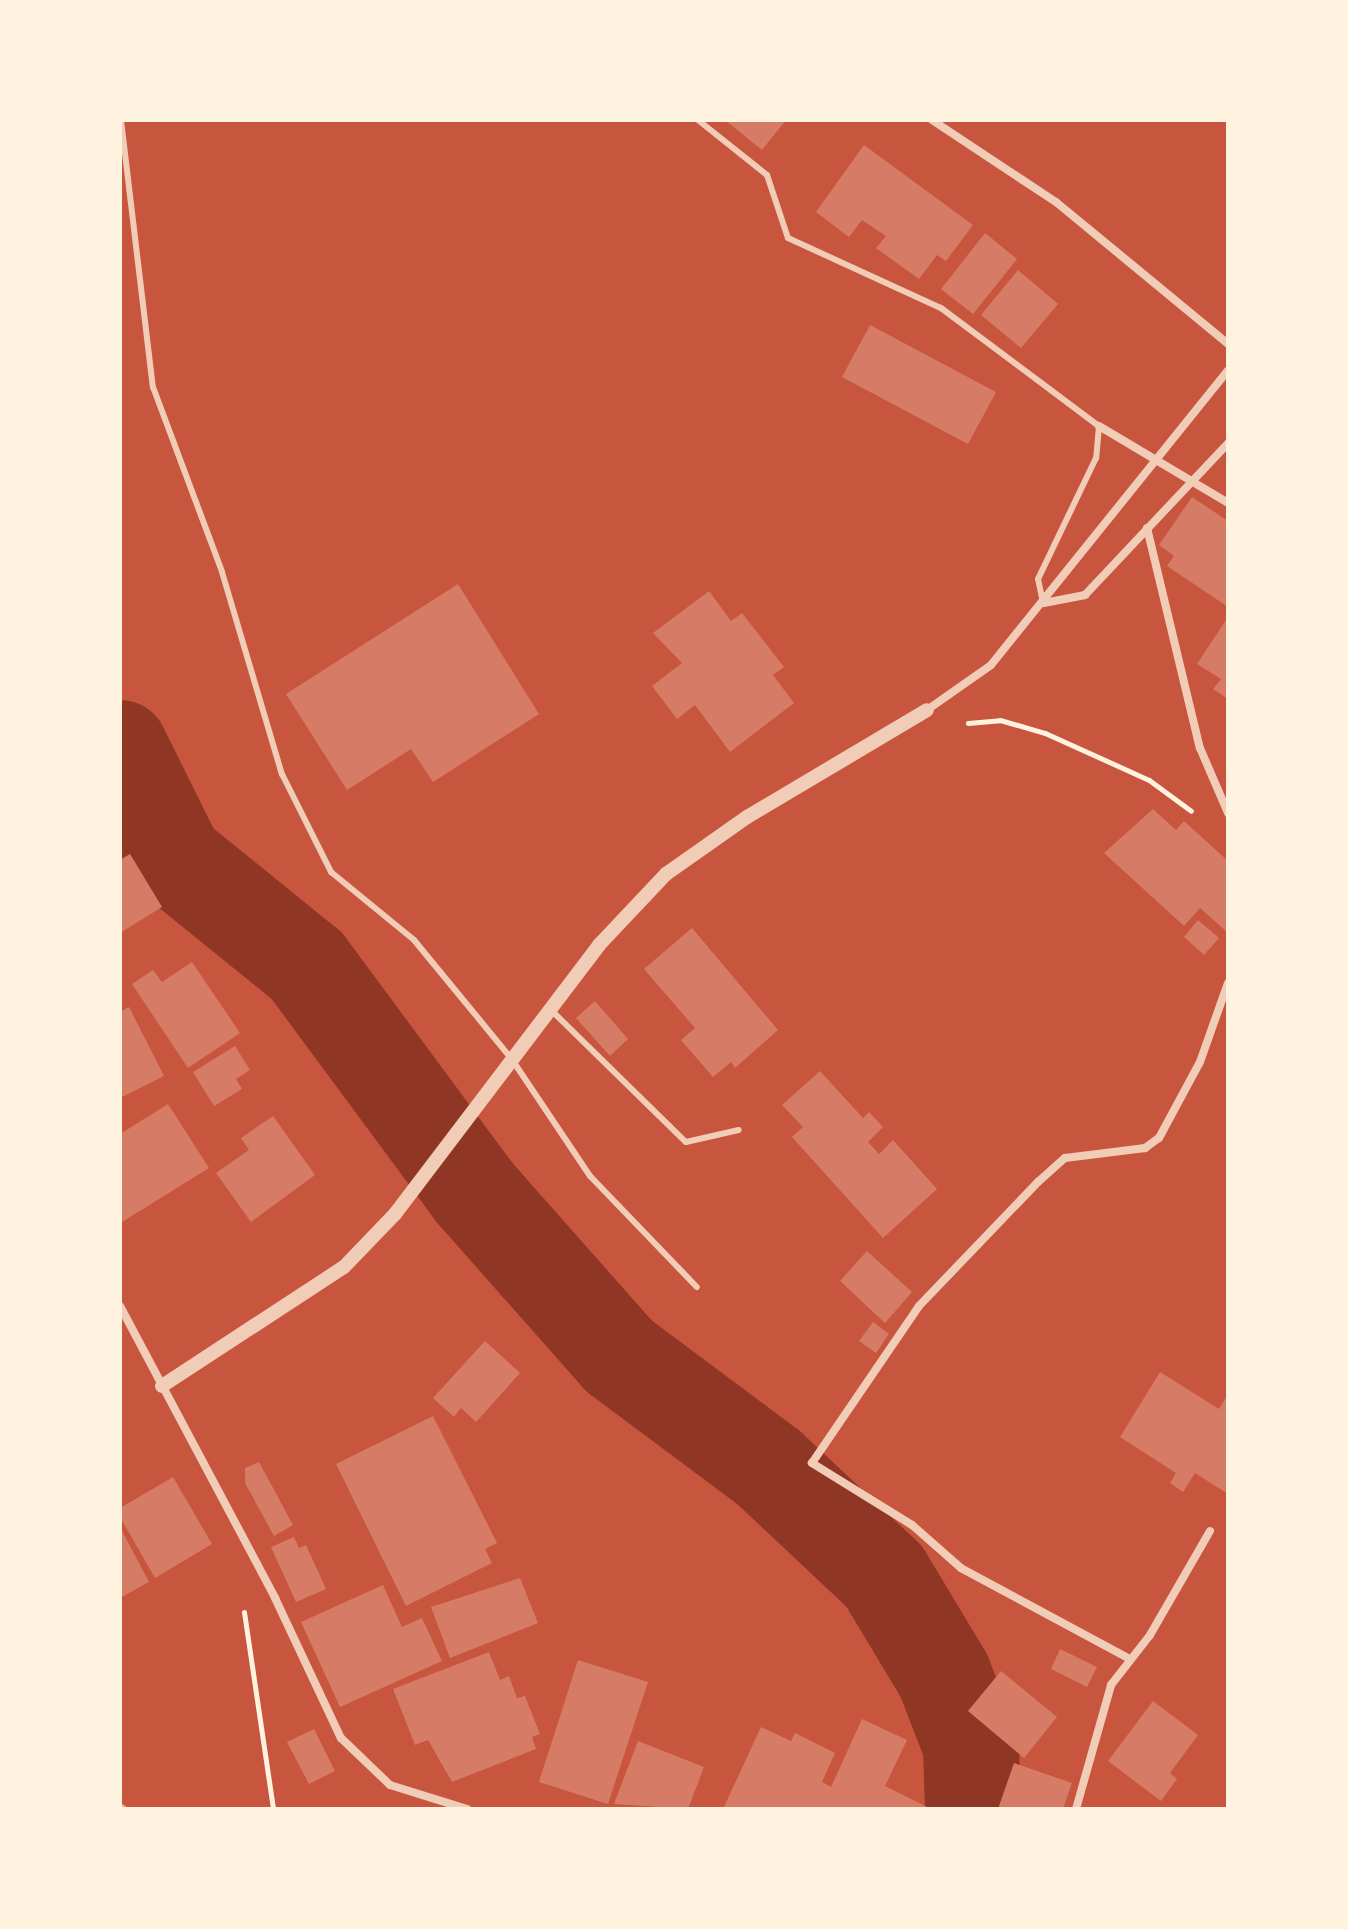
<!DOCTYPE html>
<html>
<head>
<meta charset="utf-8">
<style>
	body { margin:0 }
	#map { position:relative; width:1348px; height:1929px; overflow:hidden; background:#c8553d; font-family:Rubik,sans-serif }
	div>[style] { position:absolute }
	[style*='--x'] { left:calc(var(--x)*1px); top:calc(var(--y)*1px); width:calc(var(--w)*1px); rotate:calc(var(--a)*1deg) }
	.river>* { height:96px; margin:-48px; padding:0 48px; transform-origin:48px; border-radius:48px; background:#8f3625 }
	.building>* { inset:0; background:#d67c66 }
	.path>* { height:5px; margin:-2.5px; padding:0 2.5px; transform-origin:2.5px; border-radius:2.5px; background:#fff3e0 }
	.service>* { height:6px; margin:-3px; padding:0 3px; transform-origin:3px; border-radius:3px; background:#f1ccb7 }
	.minor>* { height:8px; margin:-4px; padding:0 4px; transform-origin:4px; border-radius:4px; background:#f1ccb7 }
	.tertiary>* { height:14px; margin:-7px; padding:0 7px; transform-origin:7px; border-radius:7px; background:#f1ccb7 }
	.rail>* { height:6px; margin:-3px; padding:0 3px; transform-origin:3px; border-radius:3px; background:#e9b49f }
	span { translate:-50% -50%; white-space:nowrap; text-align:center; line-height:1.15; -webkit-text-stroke:6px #fff3e0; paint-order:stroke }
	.frame { position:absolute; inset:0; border:122px solid #fff3e0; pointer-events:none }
</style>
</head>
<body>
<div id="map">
	<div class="river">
		<i style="--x:120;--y:748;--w:124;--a:63.6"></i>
		<i style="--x:175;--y:859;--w:170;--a:39"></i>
		<i style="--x:307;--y:966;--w:281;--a:53.5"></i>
		<i style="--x:474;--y:1192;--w:219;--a:48.5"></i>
		<i style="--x:619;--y:1356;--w:187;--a:36.7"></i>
		<i style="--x:769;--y:1468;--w:158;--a:43.2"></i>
		<i style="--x:884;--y:1576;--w:117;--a:59"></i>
		<i style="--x:944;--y:1676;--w:75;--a:68.9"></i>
		<i style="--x:971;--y:1746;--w:63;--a:88.2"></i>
	</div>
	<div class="building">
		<i style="clip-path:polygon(725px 120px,786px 120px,762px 150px)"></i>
		<i style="clip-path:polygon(864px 145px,973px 225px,946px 261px,937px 255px,919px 279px,876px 248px,886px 236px,862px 220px,849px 237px,816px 212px)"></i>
		<i style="clip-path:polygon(985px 233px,1017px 259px,973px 314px,941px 289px)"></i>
		<i style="clip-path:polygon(1018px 270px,1058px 304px,1021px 348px,981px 315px)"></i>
		<i style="clip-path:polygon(870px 325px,996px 392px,968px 444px,842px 377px)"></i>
		<i style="clip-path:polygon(1192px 497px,1228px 521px,1228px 607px,1167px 566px,1174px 556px,1159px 545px)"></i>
		<i style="clip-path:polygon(458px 584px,539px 714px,433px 782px,411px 749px,347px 790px,286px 694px)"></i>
		<i style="clip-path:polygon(709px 591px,731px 621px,742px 613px,784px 667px,773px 675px,794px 703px,730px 752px,695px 705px,677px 719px,652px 686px,682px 663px,653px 633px)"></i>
		<i style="clip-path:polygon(1228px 617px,1228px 699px,1213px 689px,1221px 679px,1197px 664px)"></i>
		<i style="clip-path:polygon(1153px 809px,1176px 830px,1184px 821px,1228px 861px,1228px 933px,1200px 908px,1184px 926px,1104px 853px)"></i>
		<i style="clip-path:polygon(130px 854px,162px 907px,120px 933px,120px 860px)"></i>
		<i style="clip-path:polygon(1198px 920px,1219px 938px,1204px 955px,1184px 937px)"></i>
		<i style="clip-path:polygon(692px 928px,778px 1030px,735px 1068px,731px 1062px,713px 1077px,681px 1040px,695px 1028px,644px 969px)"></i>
		<i style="clip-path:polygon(192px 962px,240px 1033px,188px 1068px,132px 984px,153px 970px,162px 982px)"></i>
		<i style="clip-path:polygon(595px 1001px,628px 1039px,610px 1056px,576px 1018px)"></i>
		<i style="clip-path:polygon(129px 1007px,164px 1076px,120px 1098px,120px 1012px)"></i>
		<i style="clip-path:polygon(235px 1046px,250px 1070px,236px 1079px,242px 1089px,214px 1106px,193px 1072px)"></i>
		<i style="clip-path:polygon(820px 1071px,863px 1118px,869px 1112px,883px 1127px,868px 1142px,879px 1154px,893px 1140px,937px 1189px,883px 1238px,792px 1137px,803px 1127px,782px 1105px)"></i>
		<i style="clip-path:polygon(168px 1104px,209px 1168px,122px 1222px,120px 1134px)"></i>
		<i style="clip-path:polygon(273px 1116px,315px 1175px,251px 1222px,216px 1173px,249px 1150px,241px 1138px)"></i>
		<i style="clip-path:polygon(867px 1251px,912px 1292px,885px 1323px,840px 1281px)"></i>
		<i style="clip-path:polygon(873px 1322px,889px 1334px,876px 1353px,859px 1341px)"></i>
		<i style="clip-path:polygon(485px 1341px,520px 1373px,476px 1422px,461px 1408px,454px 1417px,433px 1398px)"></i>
		<i style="clip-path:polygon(1160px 1372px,1219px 1409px,1228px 1394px,1228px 1494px,1195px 1473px,1183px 1492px,1170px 1483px,1176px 1473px,1120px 1437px)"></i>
		<i style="clip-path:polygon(433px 1416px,497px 1543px,485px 1549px,492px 1563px,406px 1606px,336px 1464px)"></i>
		<i style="clip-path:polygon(259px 1462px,293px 1525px,274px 1536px,245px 1483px,245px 1468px)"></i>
		<i style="clip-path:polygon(173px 1477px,212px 1544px,155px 1578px,120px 1517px,120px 1508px)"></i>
		<i style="clip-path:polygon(120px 1527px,149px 1582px,120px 1598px)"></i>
		<i style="clip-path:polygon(294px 1537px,299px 1548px,306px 1545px,326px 1589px,296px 1602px,271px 1547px)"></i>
		<i style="clip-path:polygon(520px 1578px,538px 1623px,450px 1658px,431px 1607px)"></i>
		<i style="clip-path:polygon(383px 1585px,402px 1627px,422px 1618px,442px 1661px,340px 1707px,301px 1622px)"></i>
		<i style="clip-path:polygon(1060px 1649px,1097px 1667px,1087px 1687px,1051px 1669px)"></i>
		<i style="clip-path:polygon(489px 1652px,500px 1680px,509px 1676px,517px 1698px,525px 1696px,540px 1734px,532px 1737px,536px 1749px,452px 1782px,428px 1740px,415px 1745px,393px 1689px)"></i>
		<i style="clip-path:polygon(578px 1660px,648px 1682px,608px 1804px,539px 1782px)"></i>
		<i style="clip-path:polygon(1001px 1671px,1057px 1717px,1024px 1758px,968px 1711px)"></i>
		<i style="clip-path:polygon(1153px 1701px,1198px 1735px,1170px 1773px,1177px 1779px,1161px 1801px,1108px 1761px)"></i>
		<i style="clip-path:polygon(862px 1719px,907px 1740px,885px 1786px,931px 1809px,723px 1809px,761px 1727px,791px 1741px,795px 1733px,835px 1753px,822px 1782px,831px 1787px)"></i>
		<i style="clip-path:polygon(314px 1729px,335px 1771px,309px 1784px,287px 1742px)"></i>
		<i style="clip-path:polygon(638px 1741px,704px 1767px,688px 1809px,614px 1804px)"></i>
		<i style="clip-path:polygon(1014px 1763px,1072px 1783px,1063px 1809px,998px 1809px)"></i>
	</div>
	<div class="path">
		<i style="--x:968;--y:723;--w:32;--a:-5"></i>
		<i style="--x:1000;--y:720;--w:47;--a:16.1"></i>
		<i style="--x:1045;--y:733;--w:114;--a:24.3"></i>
		<i style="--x:1149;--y:780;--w:52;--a:36.4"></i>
		<i style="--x:244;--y:1612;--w:199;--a:81.6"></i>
	</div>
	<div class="service">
		<i style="--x:121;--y:120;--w:269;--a:83.2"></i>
		<i style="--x:153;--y:387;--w:197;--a:69.5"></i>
		<i style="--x:222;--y:572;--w:211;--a:73.5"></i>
		<i style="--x:282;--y:774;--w:110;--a:63.4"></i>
		<i style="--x:331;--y:872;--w:107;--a:39.3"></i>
		<i style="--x:414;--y:940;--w:153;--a:50.6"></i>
		<i style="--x:511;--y:1058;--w:142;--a:56.2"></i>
		<i style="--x:590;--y:1176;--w:154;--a:46.1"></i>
		<i style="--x:698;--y:120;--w:88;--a:38.6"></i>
		<i style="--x:767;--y:175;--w:66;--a:71.6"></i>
		<i style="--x:788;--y:238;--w:168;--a:24.6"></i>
		<i style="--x:941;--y:308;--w:197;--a:36.8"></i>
		<i style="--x:1099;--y:426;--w:32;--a:95"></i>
		<i style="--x:1096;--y:458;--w:134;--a:115.6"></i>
		<i style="--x:1038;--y:579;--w:25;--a:78"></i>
		<i style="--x:552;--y:1011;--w:187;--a:44.4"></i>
		<i style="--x:686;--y:1142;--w:54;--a:-12.8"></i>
	</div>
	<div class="minor">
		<i style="--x:932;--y:120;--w:149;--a:33.5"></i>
		<i style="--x:1056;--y:202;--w:223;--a:39.5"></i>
		<i style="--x:1099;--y:426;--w:150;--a:30.8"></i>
		<i style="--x:1147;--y:528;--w:226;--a:76.5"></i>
		<i style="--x:1200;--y:748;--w:71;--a:66.7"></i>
		<i style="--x:1044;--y:603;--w:42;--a:-11"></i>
		<i style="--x:1085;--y:595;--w:209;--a:-46.7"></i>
		<i style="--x:927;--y:710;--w:78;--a:-35.1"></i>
		<i style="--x:991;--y:665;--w:378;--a:-51.2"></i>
		<i style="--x:120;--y:1306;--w:331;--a:62"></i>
		<i style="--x:275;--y:1598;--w:155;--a:64.8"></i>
		<i style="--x:341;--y:1738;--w:68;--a:43.8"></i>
		<i style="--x:390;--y:1785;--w:81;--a:17.3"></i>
		<i style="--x:1128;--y:1658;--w:190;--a:-151.7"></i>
		<i style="--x:961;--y:1568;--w:65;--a:-138.7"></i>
		<i style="--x:912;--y:1525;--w:118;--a:-148.2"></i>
		<i style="--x:812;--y:1463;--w:190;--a:-55.7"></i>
		<i style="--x:919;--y:1306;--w:172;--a:-46.2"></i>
		<i style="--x:1038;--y:1182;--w:36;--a:-42"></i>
		<i style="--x:1065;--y:1158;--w:81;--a:-7.1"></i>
		<i style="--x:1145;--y:1148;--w:17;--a:-36"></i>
		<i style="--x:1159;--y:1138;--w:86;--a:-61.7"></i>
		<i style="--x:1200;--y:1062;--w:84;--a:-70.5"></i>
		<i style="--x:1076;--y:1809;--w:129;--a:-74.2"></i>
		<i style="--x:1111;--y:1685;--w:63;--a:-52"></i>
		<i style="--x:1150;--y:1635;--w:120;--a:-60"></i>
	</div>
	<div class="tertiary">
		<i style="--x:162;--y:1386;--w:217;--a:-33.2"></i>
		<i style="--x:344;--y:1267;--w:74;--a:-46.1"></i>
		<i style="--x:395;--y:1214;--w:338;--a:-52.8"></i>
		<i style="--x:599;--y:945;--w:98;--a:-46.7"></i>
		<i style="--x:666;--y:874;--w:99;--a:-35.1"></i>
		<i style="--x:747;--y:817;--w:209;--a:-30.7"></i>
	</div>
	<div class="rail">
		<i style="--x:120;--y:1806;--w:5;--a:37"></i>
	</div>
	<div class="frame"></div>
</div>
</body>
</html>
